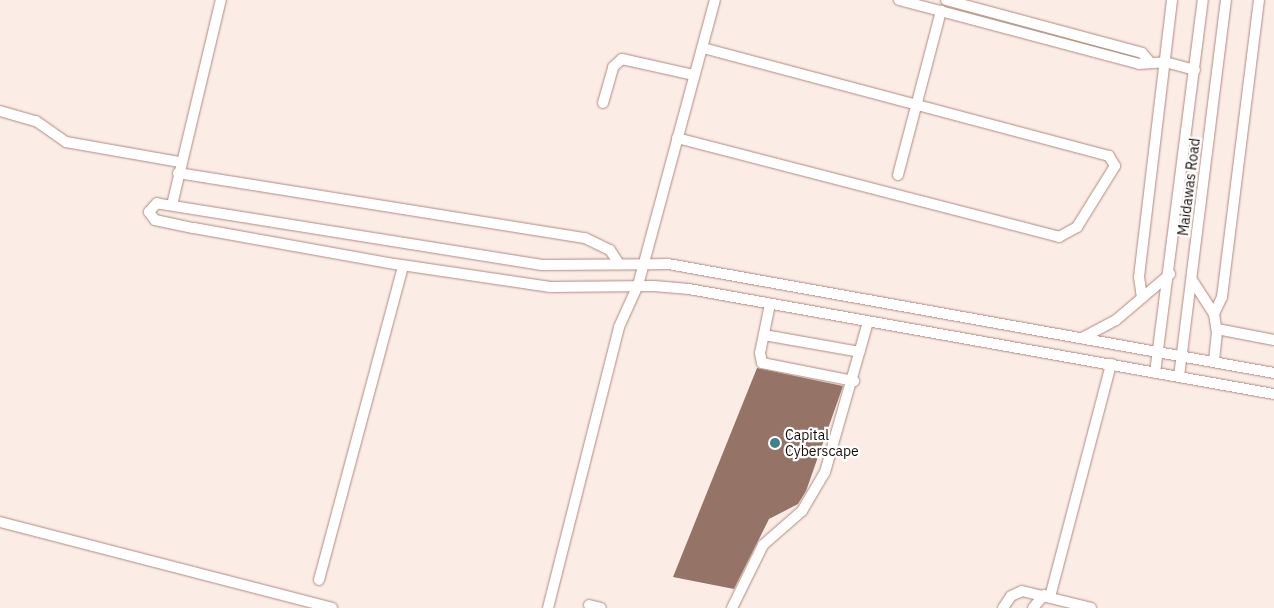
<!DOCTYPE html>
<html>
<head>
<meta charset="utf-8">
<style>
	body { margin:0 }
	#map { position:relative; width:1274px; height:608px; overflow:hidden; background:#fcece6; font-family:"IBM Plex Sans",sans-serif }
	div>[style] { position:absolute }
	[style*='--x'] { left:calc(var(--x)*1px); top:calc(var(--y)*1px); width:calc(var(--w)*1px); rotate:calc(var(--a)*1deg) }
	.building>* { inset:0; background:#957366 }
	.roads { filter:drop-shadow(0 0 1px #ae8b7e) drop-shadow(0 0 1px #ae8b7e) }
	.minor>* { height:10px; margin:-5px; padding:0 5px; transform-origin:5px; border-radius:5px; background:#fff }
	.dots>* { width:14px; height:14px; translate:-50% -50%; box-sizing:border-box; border:2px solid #fff; border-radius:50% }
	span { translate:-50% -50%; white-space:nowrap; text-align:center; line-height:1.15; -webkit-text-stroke:4.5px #fff; paint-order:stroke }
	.street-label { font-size:14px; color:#180c08 }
	.poi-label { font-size:14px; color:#180c08 }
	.left { translate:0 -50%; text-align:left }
</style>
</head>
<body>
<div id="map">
	<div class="building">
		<i style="clip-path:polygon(757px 368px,843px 386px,806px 491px,798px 504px,769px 519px,734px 589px,673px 577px)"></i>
	</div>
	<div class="roads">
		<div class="minor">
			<i style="--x:899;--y:0;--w:248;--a:14.9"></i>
			<i style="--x:1139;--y:64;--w:26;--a:-4"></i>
			<i style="--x:1165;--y:62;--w:31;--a:15"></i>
			<i style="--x:946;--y:0;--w:203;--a:15.1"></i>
			<i style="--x:1142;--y:53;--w:11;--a:49"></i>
			<i style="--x:603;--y:103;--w:37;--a:-74"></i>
			<i style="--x:613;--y:67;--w:12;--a:-42"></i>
			<i style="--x:622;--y:59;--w:74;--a:12.5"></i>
			<i style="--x:0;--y:111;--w:37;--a:16"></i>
			<i style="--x:36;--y:121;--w:37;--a:35"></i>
			<i style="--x:66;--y:142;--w:116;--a:10"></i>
			<i style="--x:677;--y:138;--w:395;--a:14.5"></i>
			<i style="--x:1059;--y:237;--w:21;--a:-29"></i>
			<i style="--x:1077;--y:227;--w:72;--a:-58.1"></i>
			<i style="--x:1115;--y:166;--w:12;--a:-121"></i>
			<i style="--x:1109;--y:156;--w:421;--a:-165.1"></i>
			<i style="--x:178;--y:173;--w:412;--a:9.1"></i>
			<i style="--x:585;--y:238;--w:28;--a:26"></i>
			<i style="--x:610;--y:250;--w:17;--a:57"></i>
			<i style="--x:898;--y:175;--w:170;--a:-75.3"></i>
			<i style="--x:172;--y:205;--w:211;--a:-76.6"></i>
			<i style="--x:1192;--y:280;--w:40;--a:57.1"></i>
			<i style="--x:1214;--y:314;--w:18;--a:81"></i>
			<i style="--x:1217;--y:332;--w:29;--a:96"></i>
			<i style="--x:1142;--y:298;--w:21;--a:-98"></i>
			<i style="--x:1139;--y:277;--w:279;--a:-83.2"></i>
			<i style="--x:770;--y:304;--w:50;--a:101.5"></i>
			<i style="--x:760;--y:353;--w:10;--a:79"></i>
			<i style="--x:762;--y:363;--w:94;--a:11.1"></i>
			<i style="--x:1214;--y:314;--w:19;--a:-65"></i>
			<i style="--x:1222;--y:297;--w:299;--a:-82.9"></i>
			<i style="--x:1217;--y:329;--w:58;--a:10.9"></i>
			<i style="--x:764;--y:335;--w:97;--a:10"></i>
			<i style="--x:1084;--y:337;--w:36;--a:-28"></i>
			<i style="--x:1116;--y:320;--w:71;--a:-40.4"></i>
			<i style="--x:1155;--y:373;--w:376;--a:-82.7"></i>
			<i style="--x:1274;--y:373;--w:616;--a:-169.8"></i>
			<i style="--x:668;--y:264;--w:126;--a:179.5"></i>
			<i style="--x:542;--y:265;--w:390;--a:-170.9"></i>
			<i style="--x:157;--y:203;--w:12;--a:132"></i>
			<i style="--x:149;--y:212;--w:10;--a:53"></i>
			<i style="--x:155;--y:220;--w:40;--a:12"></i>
			<i style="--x:194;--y:228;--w:204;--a:10.2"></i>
			<i style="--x:395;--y:264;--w:157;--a:8.4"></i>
			<i style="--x:550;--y:287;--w:104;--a:-0.6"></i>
			<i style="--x:654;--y:286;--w:35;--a:5"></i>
			<i style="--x:689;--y:289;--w:594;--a:10.18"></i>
			<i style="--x:1179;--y:377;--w:380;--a:-82.9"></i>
			<i style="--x:0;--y:522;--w:343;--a:14.5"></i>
			<i style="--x:319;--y:580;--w:325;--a:-75"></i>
			<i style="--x:1050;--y:597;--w:241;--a:-75.3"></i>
			<i style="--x:589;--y:605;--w:12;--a:14"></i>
			<i style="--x:548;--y:608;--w:290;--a:-75.8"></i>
			<i style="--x:619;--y:327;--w:46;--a:-65.7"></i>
			<i style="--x:638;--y:285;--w:295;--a:-74.9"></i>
			<i style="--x:732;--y:608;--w:70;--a:-63.8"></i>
			<i style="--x:763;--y:545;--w:52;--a:-41.1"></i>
			<i style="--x:802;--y:511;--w:45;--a:-59.5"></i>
			<i style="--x:825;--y:472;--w:156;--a:-74"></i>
			<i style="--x:1003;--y:608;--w:14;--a:-56"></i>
			<i style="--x:1011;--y:596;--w:12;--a:-24"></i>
			<i style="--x:1022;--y:591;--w:71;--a:13.8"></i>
			<i style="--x:1033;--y:608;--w:17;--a:-50"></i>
		</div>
	</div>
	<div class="dots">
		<i style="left:775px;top:443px;background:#3c8489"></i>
	</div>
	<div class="street-label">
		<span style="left:1189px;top:187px;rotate:-83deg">Maidawas Road</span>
	</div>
	<div class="poi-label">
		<span class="left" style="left:785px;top:443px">Capital<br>Cyberscape</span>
	</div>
</div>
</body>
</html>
